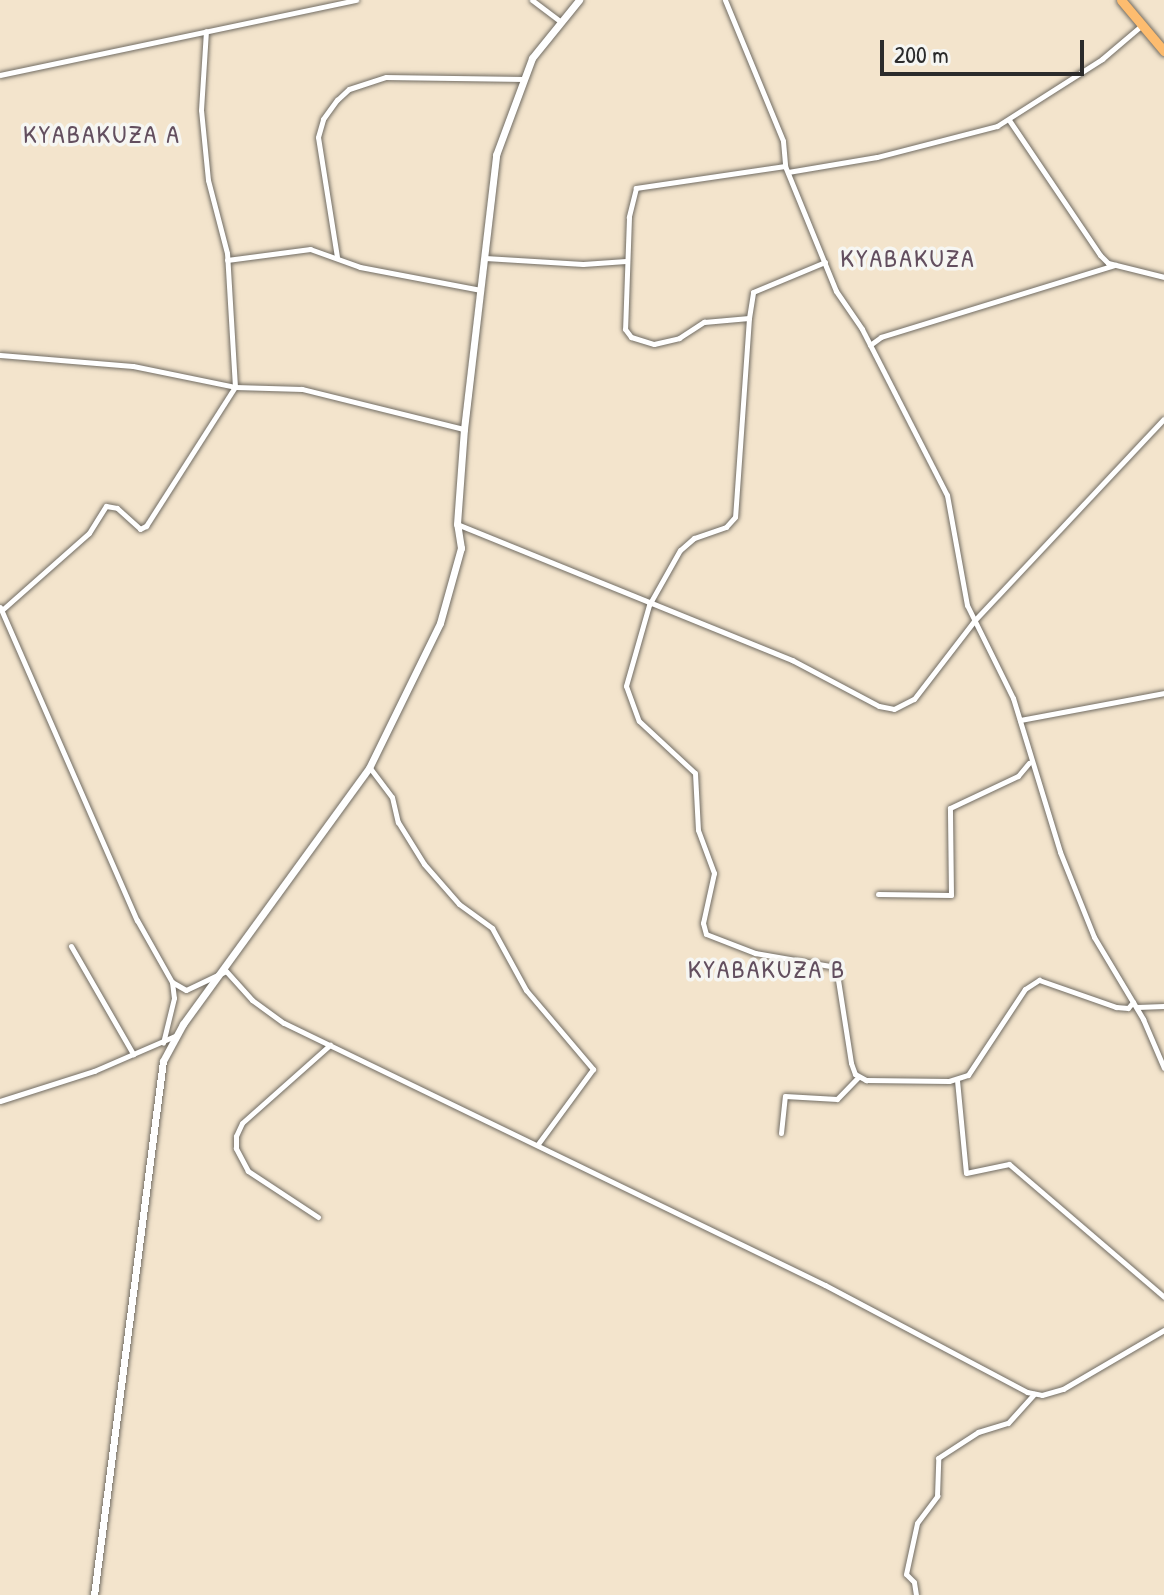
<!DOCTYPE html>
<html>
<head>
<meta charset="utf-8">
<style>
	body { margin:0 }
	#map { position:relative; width:1164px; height:1595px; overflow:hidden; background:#f3e4cc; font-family:"Patrick Hand",sans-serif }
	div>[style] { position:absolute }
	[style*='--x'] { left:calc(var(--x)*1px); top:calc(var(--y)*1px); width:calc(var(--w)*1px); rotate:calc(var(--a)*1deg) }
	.roads { filter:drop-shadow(0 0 2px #716c63) drop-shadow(0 0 2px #716c63) }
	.minor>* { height:5px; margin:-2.5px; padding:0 2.5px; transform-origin:2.5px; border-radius:2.5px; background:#fff }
	.tertiary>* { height:7px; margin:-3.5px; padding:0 3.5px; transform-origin:3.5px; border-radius:3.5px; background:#fff }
	.trunk>* { height:9px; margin:-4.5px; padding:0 4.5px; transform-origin:4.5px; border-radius:4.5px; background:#fdbc6f }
	span { translate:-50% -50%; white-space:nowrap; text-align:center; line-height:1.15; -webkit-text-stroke:7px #f6f6f2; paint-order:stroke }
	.quarter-label { font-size:26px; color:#634f5f; letter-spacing:2px }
	.scale { position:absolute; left:880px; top:40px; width:204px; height:36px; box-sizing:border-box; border:4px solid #2b2b2b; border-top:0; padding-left:10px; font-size:24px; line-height:28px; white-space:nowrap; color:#2b2b2b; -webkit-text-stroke:6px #f6f6f2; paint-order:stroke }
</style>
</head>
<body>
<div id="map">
	<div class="roads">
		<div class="minor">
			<i style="--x:532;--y:0;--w:34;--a:37"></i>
			<i style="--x:725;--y:0;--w:152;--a:67.6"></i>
			<i style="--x:783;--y:141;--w:25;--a:85"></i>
			<i style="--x:785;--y:166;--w:135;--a:67.8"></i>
			<i style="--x:836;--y:291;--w:46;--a:55.6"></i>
			<i style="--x:862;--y:329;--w:186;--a:62.9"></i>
			<i style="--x:947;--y:495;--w:112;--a:79.7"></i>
			<i style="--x:967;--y:605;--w:104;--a:63.7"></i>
			<i style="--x:1013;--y:698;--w:161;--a:73"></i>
			<i style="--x:1060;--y:852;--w:92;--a:68.2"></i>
			<i style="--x:1094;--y:937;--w:96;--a:59.1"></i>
			<i style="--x:1143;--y:1019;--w:53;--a:66.8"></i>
			<i style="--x:0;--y:75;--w:364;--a:-11.9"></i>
			<i style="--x:1009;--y:120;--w:163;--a:56"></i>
			<i style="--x:1100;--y:255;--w:11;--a:45"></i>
			<i style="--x:1108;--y:263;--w:58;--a:14"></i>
			<i style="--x:785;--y:166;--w:151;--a:171.6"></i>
			<i style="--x:636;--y:188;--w:30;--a:104"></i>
			<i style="--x:629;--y:217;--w:112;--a:92"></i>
			<i style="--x:625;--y:329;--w:10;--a:53"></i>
			<i style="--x:631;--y:337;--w:24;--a:17"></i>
			<i style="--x:654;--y:344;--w:26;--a:-13"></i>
			<i style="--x:679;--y:338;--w:30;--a:-33"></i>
			<i style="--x:704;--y:322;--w:45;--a:-5.1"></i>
			<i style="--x:749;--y:318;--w:26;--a:-81"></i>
			<i style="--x:753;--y:292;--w:78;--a:-22.6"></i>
			<i style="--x:788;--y:172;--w:90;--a:-9.6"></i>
			<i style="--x:877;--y:157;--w:124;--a:-14.5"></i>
			<i style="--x:997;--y:126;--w:125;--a:-32.5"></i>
			<i style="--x:1102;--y:59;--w:52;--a:-40.4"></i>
			<i style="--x:337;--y:257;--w:121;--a:-99"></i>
			<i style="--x:318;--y:137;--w:19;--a:-74"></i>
			<i style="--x:323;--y:119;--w:24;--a:-54"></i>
			<i style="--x:337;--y:100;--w:16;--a:-43"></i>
			<i style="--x:349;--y:89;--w:39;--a:-18"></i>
			<i style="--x:386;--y:77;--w:136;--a:0.8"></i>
			<i style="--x:485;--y:258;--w:98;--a:3.5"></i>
			<i style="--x:583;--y:264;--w:43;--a:-4"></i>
			<i style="--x:227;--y:260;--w:84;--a:-7.5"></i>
			<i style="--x:310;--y:249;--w:53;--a:19.8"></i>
			<i style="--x:360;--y:267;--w:123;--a:10.8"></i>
			<i style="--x:749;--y:318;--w:199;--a:94"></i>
			<i style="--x:735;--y:517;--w:13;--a:132"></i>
			<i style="--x:726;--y:527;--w:34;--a:161"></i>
			<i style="--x:694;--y:538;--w:18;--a:139"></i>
			<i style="--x:680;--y:550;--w:63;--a:119.4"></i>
			<i style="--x:649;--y:605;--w:84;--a:105.9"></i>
			<i style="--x:626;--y:686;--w:37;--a:70"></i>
			<i style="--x:639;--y:721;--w:76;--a:42.9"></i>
			<i style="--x:695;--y:773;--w:57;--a:87"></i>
			<i style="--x:698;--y:830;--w:46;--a:69.6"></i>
			<i style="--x:714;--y:873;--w:51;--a:102.4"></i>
			<i style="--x:703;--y:923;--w:11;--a:75"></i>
			<i style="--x:706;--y:934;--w:53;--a:21.2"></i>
			<i style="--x:755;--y:953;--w:82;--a:9.8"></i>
			<i style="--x:836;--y:967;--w:97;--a:81.1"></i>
			<i style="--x:851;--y:1063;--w:12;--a:70"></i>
			<i style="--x:855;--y:1074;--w:13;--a:29"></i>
			<i style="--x:866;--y:1080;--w:83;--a:0.7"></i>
			<i style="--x:949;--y:1081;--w:20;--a:-18"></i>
			<i style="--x:968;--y:1075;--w:103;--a:-56.5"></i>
			<i style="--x:1025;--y:989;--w:17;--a:-33"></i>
			<i style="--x:1039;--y:980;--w:82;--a:19.3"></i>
			<i style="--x:1116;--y:1007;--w:12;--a:5"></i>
			<i style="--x:1128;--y:1008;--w:8;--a:-50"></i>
			<i style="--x:870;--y:345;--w:14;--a:-36"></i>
			<i style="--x:881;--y:337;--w:245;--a:-17.1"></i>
			<i style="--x:0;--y:355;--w:133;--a:4.7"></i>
			<i style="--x:133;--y:366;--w:104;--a:11.6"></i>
			<i style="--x:235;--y:387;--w:67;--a:1.7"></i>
			<i style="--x:302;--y:389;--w:167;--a:13.9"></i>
			<i style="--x:457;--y:524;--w:362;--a:22.1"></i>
			<i style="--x:792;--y:660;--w:98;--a:27.9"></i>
			<i style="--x:879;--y:706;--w:15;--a:11"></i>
			<i style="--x:894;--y:709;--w:22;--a:-27"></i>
			<i style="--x:914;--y:699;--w:98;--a:-52.4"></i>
			<i style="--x:974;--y:621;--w:277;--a:-46.8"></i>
			<i style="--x:0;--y:607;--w:342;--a:66.4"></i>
			<i style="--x:137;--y:920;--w:71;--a:60.6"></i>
			<i style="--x:172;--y:982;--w:16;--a:83"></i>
			<i style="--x:174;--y:998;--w:46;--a:103.7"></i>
			<i style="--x:2;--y:610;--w:116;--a:-41.5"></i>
			<i style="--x:89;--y:533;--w:32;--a:-58"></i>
			<i style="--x:106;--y:506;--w:11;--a:10"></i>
			<i style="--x:117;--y:508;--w:31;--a:42"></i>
			<i style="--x:140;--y:529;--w:7;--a:-27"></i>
			<i style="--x:146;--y:526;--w:165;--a:-57.4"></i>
			<i style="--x:235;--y:387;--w:134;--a:-93.4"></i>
			<i style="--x:227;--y:253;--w:75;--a:-104.6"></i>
			<i style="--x:208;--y:180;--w:70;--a:-95.7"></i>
			<i style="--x:201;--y:110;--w:79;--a:-86.4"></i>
			<i style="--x:1020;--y:720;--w:147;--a:-10.6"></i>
			<i style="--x:370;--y:768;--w:36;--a:53"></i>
			<i style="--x:392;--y:797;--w:26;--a:77"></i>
			<i style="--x:398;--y:822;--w:49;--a:58.2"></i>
			<i style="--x:424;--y:864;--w:53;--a:48.8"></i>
			<i style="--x:459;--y:904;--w:41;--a:36"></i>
			<i style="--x:492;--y:928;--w:71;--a:61.3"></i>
			<i style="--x:526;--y:990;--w:104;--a:49.7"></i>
			<i style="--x:593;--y:1069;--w:93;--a:126.3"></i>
			<i style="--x:878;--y:894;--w:73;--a:0.8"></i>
			<i style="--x:951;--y:895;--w:87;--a:-90.7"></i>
			<i style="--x:950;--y:808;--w:75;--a:-25.2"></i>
			<i style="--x:1018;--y:776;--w:17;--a:-50"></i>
			<i style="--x:71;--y:946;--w:125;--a:60.1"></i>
			<i style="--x:172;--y:982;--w:16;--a:30"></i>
			<i style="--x:186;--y:990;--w:44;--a:-25.4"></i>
			<i style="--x:226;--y:971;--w:39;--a:48"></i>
			<i style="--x:252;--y:1000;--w:39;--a:36"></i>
			<i style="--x:284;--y:1023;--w:601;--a:25.84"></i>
			<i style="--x:825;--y:1285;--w:229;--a:27.9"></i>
			<i style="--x:1027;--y:1392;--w:15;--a:11"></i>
			<i style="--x:1042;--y:1395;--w:22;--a:-16"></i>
			<i style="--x:1063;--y:1389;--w:117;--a:-30.3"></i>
			<i style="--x:1137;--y:1007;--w:27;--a:-2"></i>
			<i style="--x:957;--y:1080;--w:93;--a:84.5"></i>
			<i style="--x:966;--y:1173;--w:44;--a:-11.8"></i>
			<i style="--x:1009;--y:1164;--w:204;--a:40.6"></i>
			<i style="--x:0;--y:1101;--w:99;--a:-17.7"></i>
			<i style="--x:94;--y:1071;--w:88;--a:-23.4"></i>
			<i style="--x:781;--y:1133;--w:37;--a:-84"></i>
			<i style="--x:785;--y:1096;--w:52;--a:3.3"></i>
			<i style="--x:837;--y:1099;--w:30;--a:-46"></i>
			<i style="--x:318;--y:1217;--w:84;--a:-146.7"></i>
			<i style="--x:248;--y:1171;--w:26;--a:-118"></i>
			<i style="--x:236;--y:1148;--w:12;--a:-90"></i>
			<i style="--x:236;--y:1136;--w:14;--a:-65"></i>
			<i style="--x:242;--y:1123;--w:118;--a:-41.6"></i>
			<i style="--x:916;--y:1595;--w:13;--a:-99"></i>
			<i style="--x:914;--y:1582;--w:11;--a:-135"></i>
			<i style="--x:906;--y:1574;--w:52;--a:-77.8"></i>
			<i style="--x:917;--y:1523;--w:34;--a:-53"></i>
			<i style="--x:937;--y:1496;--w:38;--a:-88"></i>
			<i style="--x:938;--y:1458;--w:48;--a:-33"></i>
			<i style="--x:978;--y:1432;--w:31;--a:-17"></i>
			<i style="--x:1008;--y:1423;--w:39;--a:-48"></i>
		</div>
		<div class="tertiary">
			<i style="--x:94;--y:1595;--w:538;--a:-82.64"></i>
			<i style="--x:163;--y:1061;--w:42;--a:-61.6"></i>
			<i style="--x:183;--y:1024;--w:316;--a:-54"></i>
			<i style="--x:369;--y:768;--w:161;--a:-63.9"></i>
			<i style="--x:440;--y:623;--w:78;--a:-74.4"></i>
			<i style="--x:461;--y:548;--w:24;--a:-99"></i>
			<i style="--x:457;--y:524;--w:95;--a:-85.8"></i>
			<i style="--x:464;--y:429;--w:276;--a:-83.3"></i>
			<i style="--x:496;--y:155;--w:103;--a:-69.6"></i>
			<i style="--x:532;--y:58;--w:75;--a:-51"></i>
		</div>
		<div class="trunk">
			<i style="--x:1121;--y:0;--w:67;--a:49.9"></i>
		</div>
	</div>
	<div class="quarter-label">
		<span style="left:102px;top:134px">KYABAKUZA A</span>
		<span style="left:908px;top:258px">KYABAKUZA</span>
		<span style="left:767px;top:969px">KYABAKUZA B</span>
	</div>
	<div class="scale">200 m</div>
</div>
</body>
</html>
